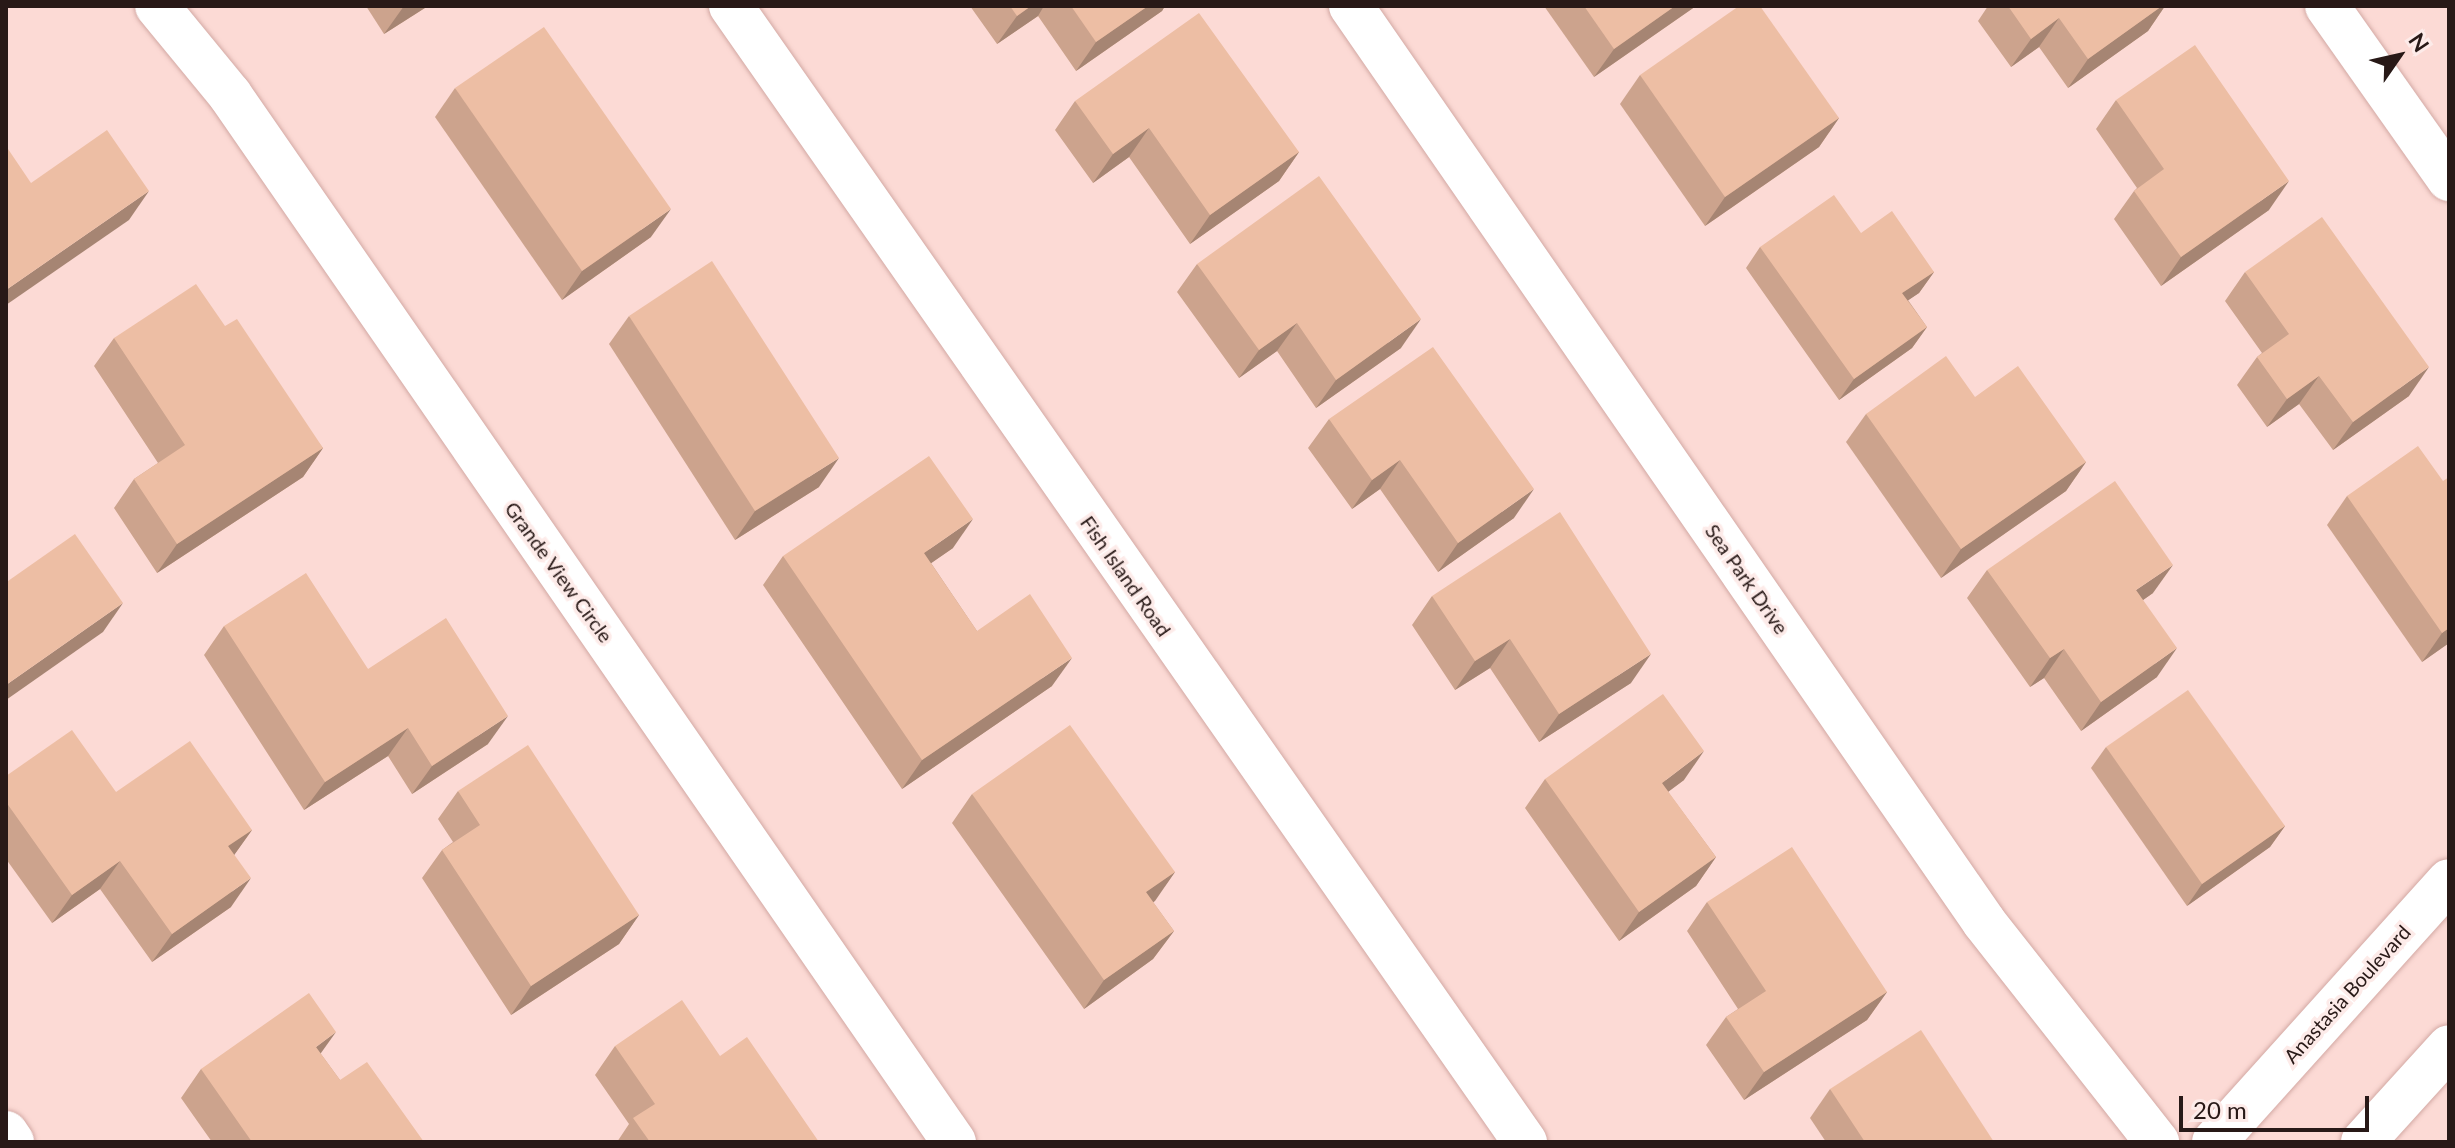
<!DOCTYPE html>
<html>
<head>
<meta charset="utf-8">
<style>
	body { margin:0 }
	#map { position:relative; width:2455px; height:1148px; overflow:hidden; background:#fcdad5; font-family:Lato,sans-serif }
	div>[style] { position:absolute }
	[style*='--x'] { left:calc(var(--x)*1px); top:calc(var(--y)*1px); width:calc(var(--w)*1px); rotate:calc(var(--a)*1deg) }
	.roads { filter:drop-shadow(0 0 2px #d3a9a4) drop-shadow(0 0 2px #d3a9a4) }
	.minor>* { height:44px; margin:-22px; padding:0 22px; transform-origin:22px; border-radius:22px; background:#fff }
	.major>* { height:44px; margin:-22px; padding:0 22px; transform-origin:22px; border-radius:22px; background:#fff }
	.wall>* { inset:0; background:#cca38d }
	.shaded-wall>* { inset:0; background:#a68573 }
	.building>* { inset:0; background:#edbea4 }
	span { translate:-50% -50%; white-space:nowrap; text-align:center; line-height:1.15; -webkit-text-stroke:7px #fdebe9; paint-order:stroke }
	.street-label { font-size:20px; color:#281917 }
	.frame { position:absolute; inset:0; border:8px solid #281917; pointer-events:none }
	.north { position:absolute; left:2359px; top:16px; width:80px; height:80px; -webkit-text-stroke:6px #fdebe9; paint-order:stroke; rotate:56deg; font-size:22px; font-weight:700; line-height:32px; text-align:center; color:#281917 }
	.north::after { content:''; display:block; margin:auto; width:28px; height:36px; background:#281917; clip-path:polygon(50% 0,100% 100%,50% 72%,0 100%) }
	.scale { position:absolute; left:2179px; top:1096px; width:190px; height:36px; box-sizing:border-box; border:4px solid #281917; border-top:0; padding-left:10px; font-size:24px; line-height:28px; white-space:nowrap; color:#281917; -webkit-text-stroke:6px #fdebe9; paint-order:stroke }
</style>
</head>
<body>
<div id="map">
	<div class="roads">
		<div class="minor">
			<i style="--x:157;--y:6;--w:115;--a:50.6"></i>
			<i style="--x:230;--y:95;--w:1273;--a:55.34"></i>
			<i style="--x:731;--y:6;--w:1386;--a:55.05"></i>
			<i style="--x:1351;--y:6;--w:1113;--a:55.35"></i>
			<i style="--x:1984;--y:922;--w:280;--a:51.8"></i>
			<i style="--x:2327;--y:6;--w:212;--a:54.8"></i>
			<i style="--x:6;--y:1133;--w:11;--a:56"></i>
		</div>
		<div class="major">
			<i style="--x:2214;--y:1142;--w:351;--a:-48"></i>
			<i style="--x:2363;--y:1142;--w:128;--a:-47.8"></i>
		</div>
	</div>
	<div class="wall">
		<i style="clip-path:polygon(366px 6px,428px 6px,384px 34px)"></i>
		<i style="clip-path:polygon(970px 6px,1165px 6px,1162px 11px,1076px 71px,1038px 16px,997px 44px)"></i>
		<i style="clip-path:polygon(1544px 6px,1696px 6px,1594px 77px)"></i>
		<i style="clip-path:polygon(1988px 6px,2165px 6px,2148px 31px,2068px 88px,2039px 47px,2011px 67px,1978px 21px)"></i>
		<i style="clip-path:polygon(1640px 75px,1839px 118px,1819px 147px,1705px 226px,1620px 104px)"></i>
		<i style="clip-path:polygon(455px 88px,651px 237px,562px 300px,435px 117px)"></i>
		<i style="clip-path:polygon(2116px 100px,2269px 210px,2161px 286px,2114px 219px,2134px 191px,2137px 188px,2096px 129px)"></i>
		<i style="clip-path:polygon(1075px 101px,1299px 152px,1279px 181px,1190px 244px,1129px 157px,1093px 183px,1055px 130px)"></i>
		<i style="clip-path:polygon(1861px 233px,1934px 272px,1919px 293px,1908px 300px,1927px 327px,1912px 348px,1839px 400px,1746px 268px,1760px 247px)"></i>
		<i style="clip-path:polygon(1197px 264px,1401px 348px,1316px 408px,1277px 351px,1239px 378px,1177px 292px)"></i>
		<i style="clip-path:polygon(2245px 272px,2409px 396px,2333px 450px,2299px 404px,2267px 427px,2237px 385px,2257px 357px,2262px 353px,2225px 301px)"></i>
		<i style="clip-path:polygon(629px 316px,819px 487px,735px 540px,609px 344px)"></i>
		<i style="clip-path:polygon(225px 326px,323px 448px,303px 477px,157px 573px,114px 508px,134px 479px,158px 463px,94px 366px,114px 338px)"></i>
		<i style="clip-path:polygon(1975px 397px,2086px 462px,2066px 491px,1941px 578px,1846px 442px,1866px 414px)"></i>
		<i style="clip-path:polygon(1329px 419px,1514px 518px,1438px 572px,1380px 489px,1352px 509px,1308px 448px)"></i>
		<i style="clip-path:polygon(2443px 481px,2449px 643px,2422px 662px,2327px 525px,2347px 496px)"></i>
		<i style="clip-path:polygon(953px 548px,931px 563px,977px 631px,1052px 686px,902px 789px,763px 585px,783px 556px)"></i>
		<i style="clip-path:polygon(1987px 570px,2153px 593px,2143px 600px,2157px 677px,2081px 731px,2044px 678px,2030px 687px,1967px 598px)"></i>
		<i style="clip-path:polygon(1432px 596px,1631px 683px,1539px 742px,1490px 668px,1455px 690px,1412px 625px)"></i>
		<i style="clip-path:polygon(224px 626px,368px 669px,488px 744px,412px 794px,388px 756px,304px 810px,204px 655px)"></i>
		<i style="clip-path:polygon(2106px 747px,2285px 826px,2270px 847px,2187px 906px,2091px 768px)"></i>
		<i style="clip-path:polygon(6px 776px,116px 792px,252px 830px,234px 855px,231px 907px,152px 962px,100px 889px,52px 923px,6px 859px)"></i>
		<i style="clip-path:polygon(1545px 779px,1684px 780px,1668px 792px,1716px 857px,1696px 886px,1619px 941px,1525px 808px)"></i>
		<i style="clip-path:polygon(458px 791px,639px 915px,619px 944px,511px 1015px,422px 878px,442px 850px,453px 842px,438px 819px)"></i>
		<i style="clip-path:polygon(972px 794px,1175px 872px,1153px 902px,1174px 931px,1153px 959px,1084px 1009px,952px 823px)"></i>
		<i style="clip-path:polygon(1707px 902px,1887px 992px,1867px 1020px,1744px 1100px,1706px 1045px,1726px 1017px,1738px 1009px,1687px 931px)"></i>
		<i style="clip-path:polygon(615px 1046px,720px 1056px,819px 1142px,617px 1142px,629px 1124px,595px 1075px)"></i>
		<i style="clip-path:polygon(321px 1054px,340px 1080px,424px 1142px,212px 1142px,181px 1098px,201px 1069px)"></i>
		<i style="clip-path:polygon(1830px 1089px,1994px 1142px,1826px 1142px,1810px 1118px)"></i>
	</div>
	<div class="shaded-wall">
		<i style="clip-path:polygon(404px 6px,428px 6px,384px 34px)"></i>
		<i style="clip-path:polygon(1031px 6px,1044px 6px,1038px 16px,997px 44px,1017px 16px)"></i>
		<i style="clip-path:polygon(1148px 6px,1165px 6px,1162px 11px,1076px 71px,1096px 42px)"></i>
		<i style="clip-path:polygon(1675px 6px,1696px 6px,1594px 77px,1614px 49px)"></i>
		<i style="clip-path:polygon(2162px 6px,2165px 6px,2148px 31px,2068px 88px,2088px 59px)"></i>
		<i style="clip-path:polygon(2059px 18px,2039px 47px,2011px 67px,2031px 39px)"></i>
		<i style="clip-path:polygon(1839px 118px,1819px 147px,1705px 226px,1725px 197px)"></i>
		<i style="clip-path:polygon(1149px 128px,1129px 157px,1093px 183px,1113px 154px)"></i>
		<i style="clip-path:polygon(1299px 152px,1279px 181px,1190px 244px,1210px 215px)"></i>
		<i style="clip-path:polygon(2289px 181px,2269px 210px,2161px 286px,2181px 257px)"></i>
		<i style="clip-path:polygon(149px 191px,129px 220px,6px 305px,6px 290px)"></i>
		<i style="clip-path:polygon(671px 209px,651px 237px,562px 300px,582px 271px)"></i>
		<i style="clip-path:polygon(1934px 272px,1919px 293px,1888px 314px,1902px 293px)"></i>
		<i style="clip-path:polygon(1421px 319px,1401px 348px,1316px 408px,1336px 380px)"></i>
		<i style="clip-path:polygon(1297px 323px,1277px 351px,1239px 378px,1259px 350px)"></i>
		<i style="clip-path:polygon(1927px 327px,1912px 348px,1839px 400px,1854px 379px)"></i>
		<i style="clip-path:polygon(2429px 367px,2409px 396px,2333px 450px,2353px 422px)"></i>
		<i style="clip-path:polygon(2319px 376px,2299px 404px,2267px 427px,2287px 399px)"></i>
		<i style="clip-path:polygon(323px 448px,303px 477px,157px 573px,177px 544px)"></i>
		<i style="clip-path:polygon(839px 458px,819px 487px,735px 540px,755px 511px)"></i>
		<i style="clip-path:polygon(1400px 460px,1380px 489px,1352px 509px,1372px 480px)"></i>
		<i style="clip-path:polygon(2086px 462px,2066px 491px,1941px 578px,1961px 549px)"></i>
		<i style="clip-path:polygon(1534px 489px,1514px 518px,1438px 572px,1458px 543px)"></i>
		<i style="clip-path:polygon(973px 519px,953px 548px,904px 582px,924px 553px)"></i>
		<i style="clip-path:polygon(2173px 565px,2153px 593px,2116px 619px,2136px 590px)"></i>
		<i style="clip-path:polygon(123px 603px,103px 632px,6px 700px,6px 685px)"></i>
		<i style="clip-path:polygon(2449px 628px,2449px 643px,2422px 662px,2442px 633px)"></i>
		<i style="clip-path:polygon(1510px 639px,1490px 668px,1455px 690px,1475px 661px)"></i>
		<i style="clip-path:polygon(2177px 648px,2157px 677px,2081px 731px,2101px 702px)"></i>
		<i style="clip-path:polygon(2064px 649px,2044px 678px,2030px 687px,2050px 658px)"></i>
		<i style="clip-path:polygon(1651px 654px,1631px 683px,1539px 742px,1559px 714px)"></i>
		<i style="clip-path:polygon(1072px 658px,1052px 686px,902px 789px,922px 760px)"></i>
		<i style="clip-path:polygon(508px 716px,488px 744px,412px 794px,432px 766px)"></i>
		<i style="clip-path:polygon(408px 728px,388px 756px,304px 810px,325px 782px)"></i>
		<i style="clip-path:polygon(1704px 751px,1684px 780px,1642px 811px,1662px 783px)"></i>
		<i style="clip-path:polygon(2285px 826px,2270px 847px,2187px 906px,2202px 884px)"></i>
		<i style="clip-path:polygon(252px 830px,232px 858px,228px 846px)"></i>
		<i style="clip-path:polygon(1716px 857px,1696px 886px,1619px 941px,1639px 912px)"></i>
		<i style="clip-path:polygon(120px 861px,100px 889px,52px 923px,72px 895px)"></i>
		<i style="clip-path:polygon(1175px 872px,1155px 901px,1126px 921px,1146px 892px)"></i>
		<i style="clip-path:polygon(251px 878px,231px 907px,152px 962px,172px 934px)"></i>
		<i style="clip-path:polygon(639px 915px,619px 944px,511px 1015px,531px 986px)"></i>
		<i style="clip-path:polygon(1174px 931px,1153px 959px,1084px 1009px,1104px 980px)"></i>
		<i style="clip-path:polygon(1887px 992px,1867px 1020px,1744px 1100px,1764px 1072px)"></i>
		<i style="clip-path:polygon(336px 1032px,316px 1060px,316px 1047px)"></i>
	</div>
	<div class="building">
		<i style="clip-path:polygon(1010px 6px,1031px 6px,1017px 16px)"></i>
		<i style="clip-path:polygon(1071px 6px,1148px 6px,1096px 42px)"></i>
		<i style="clip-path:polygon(1584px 6px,1675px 6px,1614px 49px)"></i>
		<i style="clip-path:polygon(1739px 6px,1760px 6px,1839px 118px,1725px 197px,1640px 75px)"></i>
		<i style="clip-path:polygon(2008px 6px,2162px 6px,2088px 59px,2059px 18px,2031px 39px)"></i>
		<i style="clip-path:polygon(1199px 13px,1299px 152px,1210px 215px,1149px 128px,1113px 154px,1075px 101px)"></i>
		<i style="clip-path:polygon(544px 27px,671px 209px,582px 271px,455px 88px)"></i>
		<i style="clip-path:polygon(2195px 45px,2289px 181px,2181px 257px,2134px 191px,2164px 169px,2116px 100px)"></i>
		<i style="clip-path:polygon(107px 130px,149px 191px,6px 290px,6px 146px,31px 183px)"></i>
		<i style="clip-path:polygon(1319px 176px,1421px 319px,1336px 380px,1297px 323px,1259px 350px,1197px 264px)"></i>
		<i style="clip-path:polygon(1834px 195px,1861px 233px,1892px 211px,1934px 272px,1902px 293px,1927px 327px,1854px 379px,1760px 247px)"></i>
		<i style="clip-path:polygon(2322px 217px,2429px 367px,2353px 422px,2319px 376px,2287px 399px,2257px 357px,2289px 334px,2245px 272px)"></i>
		<i style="clip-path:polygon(712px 261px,839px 458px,755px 511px,629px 316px)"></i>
		<i style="clip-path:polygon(196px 284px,225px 326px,237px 319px,323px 448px,177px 544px,134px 479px,185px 445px,114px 338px)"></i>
		<i style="clip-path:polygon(1433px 347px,1534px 489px,1458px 543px,1400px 460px,1372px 480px,1329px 419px)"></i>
		<i style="clip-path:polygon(1946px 356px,1975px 397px,2018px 366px,2086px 462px,1961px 549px,1866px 414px)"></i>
		<i style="clip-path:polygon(2418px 446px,2443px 481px,2449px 477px,2449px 628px,2442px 633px,2347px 496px)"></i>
		<i style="clip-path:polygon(929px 456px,973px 519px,924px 553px,977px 631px,1030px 594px,1072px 658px,922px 760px,783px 556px)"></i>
		<i style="clip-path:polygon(2115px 481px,2173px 565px,2136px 590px,2177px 648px,2101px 702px,2064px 649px,2050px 658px,1987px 570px)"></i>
		<i style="clip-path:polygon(1560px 512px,1651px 654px,1559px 714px,1510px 639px,1475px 661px,1432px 596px)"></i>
		<i style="clip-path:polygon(75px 534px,123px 603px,6px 685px,6px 578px,8px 581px)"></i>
		<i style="clip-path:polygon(306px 573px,368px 669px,446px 618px,508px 716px,432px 766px,408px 728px,325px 782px,224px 626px)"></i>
		<i style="clip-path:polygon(2188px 690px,2285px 826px,2202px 884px,2106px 747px)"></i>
		<i style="clip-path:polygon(1663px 694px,1704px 751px,1662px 783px,1716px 857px,1639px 912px,1545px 779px)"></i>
		<i style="clip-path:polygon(1070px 725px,1175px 872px,1146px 892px,1174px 931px,1104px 980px,972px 794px)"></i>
		<i style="clip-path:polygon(72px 730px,116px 792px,190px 741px,252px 830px,228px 846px,251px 878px,172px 934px,120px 861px,72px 895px,6px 802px,6px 776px)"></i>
		<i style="clip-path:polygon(528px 745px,639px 915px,531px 986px,442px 850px,480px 825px,458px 791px)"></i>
		<i style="clip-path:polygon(1792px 847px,1887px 992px,1764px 1072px,1726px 1017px,1766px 991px,1707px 902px)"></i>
		<i style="clip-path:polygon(309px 993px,336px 1032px,316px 1047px,340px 1080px,367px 1062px,424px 1142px,252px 1142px,201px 1069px)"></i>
		<i style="clip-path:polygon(682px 1000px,720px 1056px,747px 1037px,819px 1142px,650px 1142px,633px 1118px,655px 1104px,615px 1046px)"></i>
		<i style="clip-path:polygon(1921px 1030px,1994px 1142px,1865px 1142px,1830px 1089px)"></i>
	</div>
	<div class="street-label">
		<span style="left:559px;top:572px;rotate:54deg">Grande View Circle</span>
		<span style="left:1126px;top:576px;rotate:55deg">Fish Island Road</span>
		<span style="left:1747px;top:579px;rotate:55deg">Sea Park Drive</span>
		<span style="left:2347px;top:994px;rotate:-48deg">Anastasia Boulevard</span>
	</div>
	<div class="frame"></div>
	<div class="north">N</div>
	<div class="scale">20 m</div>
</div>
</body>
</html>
